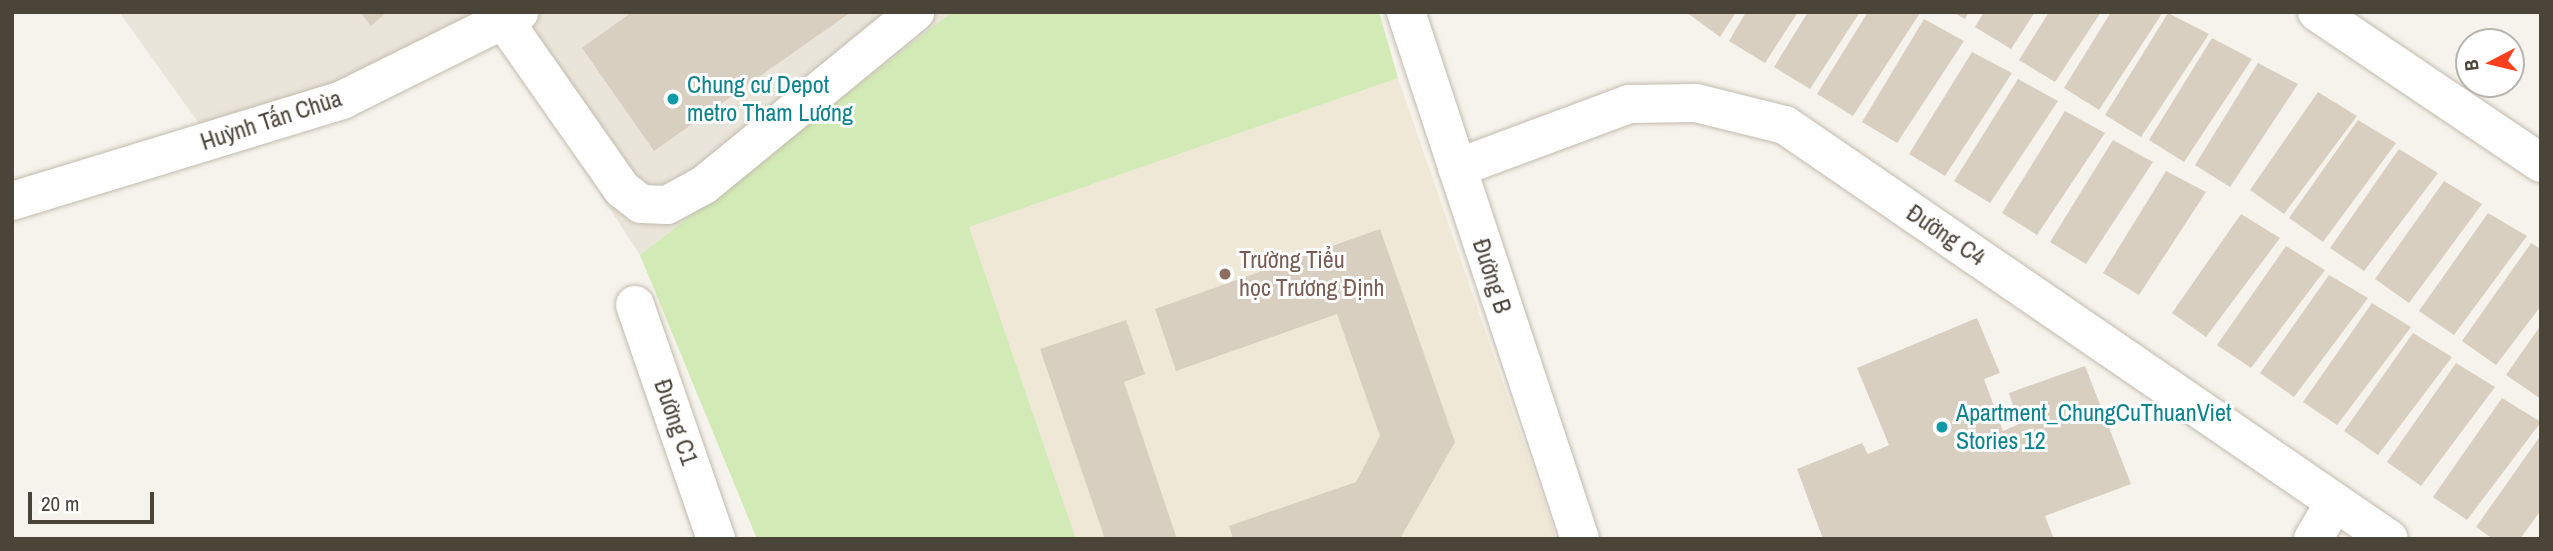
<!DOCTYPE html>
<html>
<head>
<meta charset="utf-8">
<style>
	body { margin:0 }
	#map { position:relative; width:2553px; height:551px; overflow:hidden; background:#f6f3ec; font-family:"Archivo Narrow",sans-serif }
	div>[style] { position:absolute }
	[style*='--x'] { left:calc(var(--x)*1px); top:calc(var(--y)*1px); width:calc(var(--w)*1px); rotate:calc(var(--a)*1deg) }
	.residential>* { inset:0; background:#eae5da }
	.education>* { inset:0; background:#efe8d6 }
	.green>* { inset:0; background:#d2eab5 }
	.building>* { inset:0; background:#d8cfc1 }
	.roads { filter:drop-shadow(0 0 2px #c2bbae) drop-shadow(0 0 2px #c2bbae) }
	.minor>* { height:38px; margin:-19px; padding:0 19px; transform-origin:19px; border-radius:19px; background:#fff }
	.dots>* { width:19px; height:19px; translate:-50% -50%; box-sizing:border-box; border:4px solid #fff; border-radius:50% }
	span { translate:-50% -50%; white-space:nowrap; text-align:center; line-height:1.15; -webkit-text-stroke:6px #fff; paint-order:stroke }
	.culture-label { font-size:24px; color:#0d838f }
	.left { translate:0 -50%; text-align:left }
	.street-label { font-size:24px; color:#4b4439 }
	.education-label { font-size:24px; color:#785e54 }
	.frame { position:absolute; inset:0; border:14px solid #4b4439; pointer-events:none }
	.north { position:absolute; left:2455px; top:28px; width:70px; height:70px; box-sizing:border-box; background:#fff; border:2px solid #b7b4b0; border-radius:50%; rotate:263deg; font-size:19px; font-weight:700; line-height:28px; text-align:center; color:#4b4439 }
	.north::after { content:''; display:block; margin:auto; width:24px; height:32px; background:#fc3f1d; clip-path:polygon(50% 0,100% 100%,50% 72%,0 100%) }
	.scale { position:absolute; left:28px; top:492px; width:126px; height:32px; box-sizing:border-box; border:4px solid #4b4439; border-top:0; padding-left:9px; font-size:21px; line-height:24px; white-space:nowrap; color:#4b4439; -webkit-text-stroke:5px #fff; paint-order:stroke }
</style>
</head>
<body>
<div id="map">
	<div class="residential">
		<i style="clip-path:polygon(119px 12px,952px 12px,640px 255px,486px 19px,325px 90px,203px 129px)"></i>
	</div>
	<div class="education">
		<i style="clip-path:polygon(1398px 78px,1557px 539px,1076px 539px,969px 227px)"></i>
	</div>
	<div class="green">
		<i style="clip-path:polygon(952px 12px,1379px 12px,1398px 78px,969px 227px,1076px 539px,757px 539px,640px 255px)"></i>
	</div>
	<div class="building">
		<i style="clip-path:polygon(360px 12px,387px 12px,371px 26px)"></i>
		<i style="clip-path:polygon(632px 12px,851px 12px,654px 151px,582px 48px)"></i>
		<i style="clip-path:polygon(1686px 12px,1736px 12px,1720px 37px)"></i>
		<i style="clip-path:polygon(1746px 12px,1798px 12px,1765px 63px,1729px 41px)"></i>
		<i style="clip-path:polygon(1808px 12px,1860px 12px,1810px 89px,1774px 67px)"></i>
		<i style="clip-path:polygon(1868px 12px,1920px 13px,1853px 116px,1817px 94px)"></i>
		<i style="clip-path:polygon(1953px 12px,1969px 12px,1965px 19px)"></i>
		<i style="clip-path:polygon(1984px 12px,2035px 12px,2011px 49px,1975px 27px)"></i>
		<i style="clip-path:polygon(2049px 12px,2101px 12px,2055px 82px,2019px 60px)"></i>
		<i style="clip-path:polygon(2111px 12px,2163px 12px,2099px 110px,2064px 88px)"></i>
		<i style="clip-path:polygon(2168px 13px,2209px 34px,2141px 137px,2105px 115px)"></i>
		<i style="clip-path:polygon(1924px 19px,1964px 41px,1897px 143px,1862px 122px)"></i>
		<i style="clip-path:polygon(2212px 38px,2252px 59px,2184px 162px,2149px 140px)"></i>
		<i style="clip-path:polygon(1972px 52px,2012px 73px,1945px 176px,1909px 154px)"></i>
		<i style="clip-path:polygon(2258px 63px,2298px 84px,2230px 187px,2195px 165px)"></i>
		<i style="clip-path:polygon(2018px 79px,2058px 101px,1990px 203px,1954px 181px)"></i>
		<i style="clip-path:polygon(2318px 92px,2357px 116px,2284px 214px,2250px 190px)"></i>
		<i style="clip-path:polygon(2065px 111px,2105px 133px,2037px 235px,2002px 213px)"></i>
		<i style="clip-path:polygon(2358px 120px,2396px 143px,2323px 242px,2289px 218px)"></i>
		<i style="clip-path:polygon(2113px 140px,2153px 162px,2086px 264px,2050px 242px)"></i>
		<i style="clip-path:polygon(2399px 149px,2438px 173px,2364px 271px,2330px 248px)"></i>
		<i style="clip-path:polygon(2166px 171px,2206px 192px,2139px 295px,2103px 273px)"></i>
		<i style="clip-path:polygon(2444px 181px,2482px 204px,2409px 303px,2375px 279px)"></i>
		<i style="clip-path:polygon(2488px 213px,2527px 236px,2454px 335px,2419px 311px)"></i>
		<i style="clip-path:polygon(2241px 214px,2280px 238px,2206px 337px,2172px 313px)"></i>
		<i style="clip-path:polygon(1380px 229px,1455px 442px,1401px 537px,1233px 539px,1229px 526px,1356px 482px,1380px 436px,1337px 314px,1176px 371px,1155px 309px)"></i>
		<i style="clip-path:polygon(2531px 243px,2541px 249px,2541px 306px,2496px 365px,2462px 341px)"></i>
		<i style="clip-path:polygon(2286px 246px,2325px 270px,2251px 368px,2217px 345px)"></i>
		<i style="clip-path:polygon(2329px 275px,2368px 298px,2294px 397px,2260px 373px)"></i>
		<i style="clip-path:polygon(2372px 303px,2411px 327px,2337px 425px,2303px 402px)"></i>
		<i style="clip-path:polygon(1977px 318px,2000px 373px,1984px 379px,2003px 431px,2019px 424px,2009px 393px,2085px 366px,2131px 484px,2045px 516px,2054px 539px,1823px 539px,1797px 469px,1862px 443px,1868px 454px,1889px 445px,1857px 368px)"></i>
		<i style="clip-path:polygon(1126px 320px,1145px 374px,1124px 382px,1177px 539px,1105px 539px,1040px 349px)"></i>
		<i style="clip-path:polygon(2541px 325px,2541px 399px,2506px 375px)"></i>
		<i style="clip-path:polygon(2413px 333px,2452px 357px,2378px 455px,2344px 431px)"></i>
		<i style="clip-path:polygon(2456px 363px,2495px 387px,2421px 486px,2387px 462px)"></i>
		<i style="clip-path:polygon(2502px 398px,2541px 422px,2467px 520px,2433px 497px)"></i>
		<i style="clip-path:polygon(2541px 435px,2541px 510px,2520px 539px,2493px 539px,2476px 527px)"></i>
	</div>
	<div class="roads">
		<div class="minor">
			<i style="--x:1406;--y:12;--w:555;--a:71.73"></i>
			<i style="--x:2317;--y:12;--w:270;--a:34"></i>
			<i style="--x:505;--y:22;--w:204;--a:55"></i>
			<i style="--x:622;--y:189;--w:24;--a:38"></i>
			<i style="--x:641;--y:204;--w:26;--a:2"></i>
			<i style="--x:667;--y:205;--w:42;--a:-28.4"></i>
			<i style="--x:704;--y:185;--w:273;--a:-39.3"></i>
			<i style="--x:1457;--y:168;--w:184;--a:-20.4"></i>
			<i style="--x:1629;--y:104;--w:67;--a:-0.9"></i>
			<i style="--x:1696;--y:103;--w:92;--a:13.9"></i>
			<i style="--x:1785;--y:125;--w:732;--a:34.43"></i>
			<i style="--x:12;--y:201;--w:345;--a:-17"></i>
			<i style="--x:342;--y:100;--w:198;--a:-26.4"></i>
			<i style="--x:635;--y:305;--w:248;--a:70.9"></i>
			<i style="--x:2313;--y:539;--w:43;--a:-59.3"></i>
		</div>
	</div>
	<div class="dots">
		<i style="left:673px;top:99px;background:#0f9aa8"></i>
		<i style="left:1225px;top:274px;background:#8d6e63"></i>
		<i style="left:1942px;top:427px;background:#0f9aa8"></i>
	</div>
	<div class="culture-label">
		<span class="left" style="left:687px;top:99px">Chung cư Depot<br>metro Tham Lương</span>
		<span class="left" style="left:1956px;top:427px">Apartment_ChungCuThuanViet<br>Stories 12</span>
	</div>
	<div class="street-label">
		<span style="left:271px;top:120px;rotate:-18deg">Huỳnh Tấn Chùa</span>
		<span style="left:1946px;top:235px;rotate:34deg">Đường C4</span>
		<span style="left:1492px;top:276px;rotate:72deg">Đường B</span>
		<span style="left:676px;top:422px;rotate:71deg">Đường C1</span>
	</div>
	<div class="education-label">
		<span class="left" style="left:1239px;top:274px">Trường Tiểu<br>học Trương Định</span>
	</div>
	<div class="frame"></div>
	<div class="north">B</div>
	<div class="scale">20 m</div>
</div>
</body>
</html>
